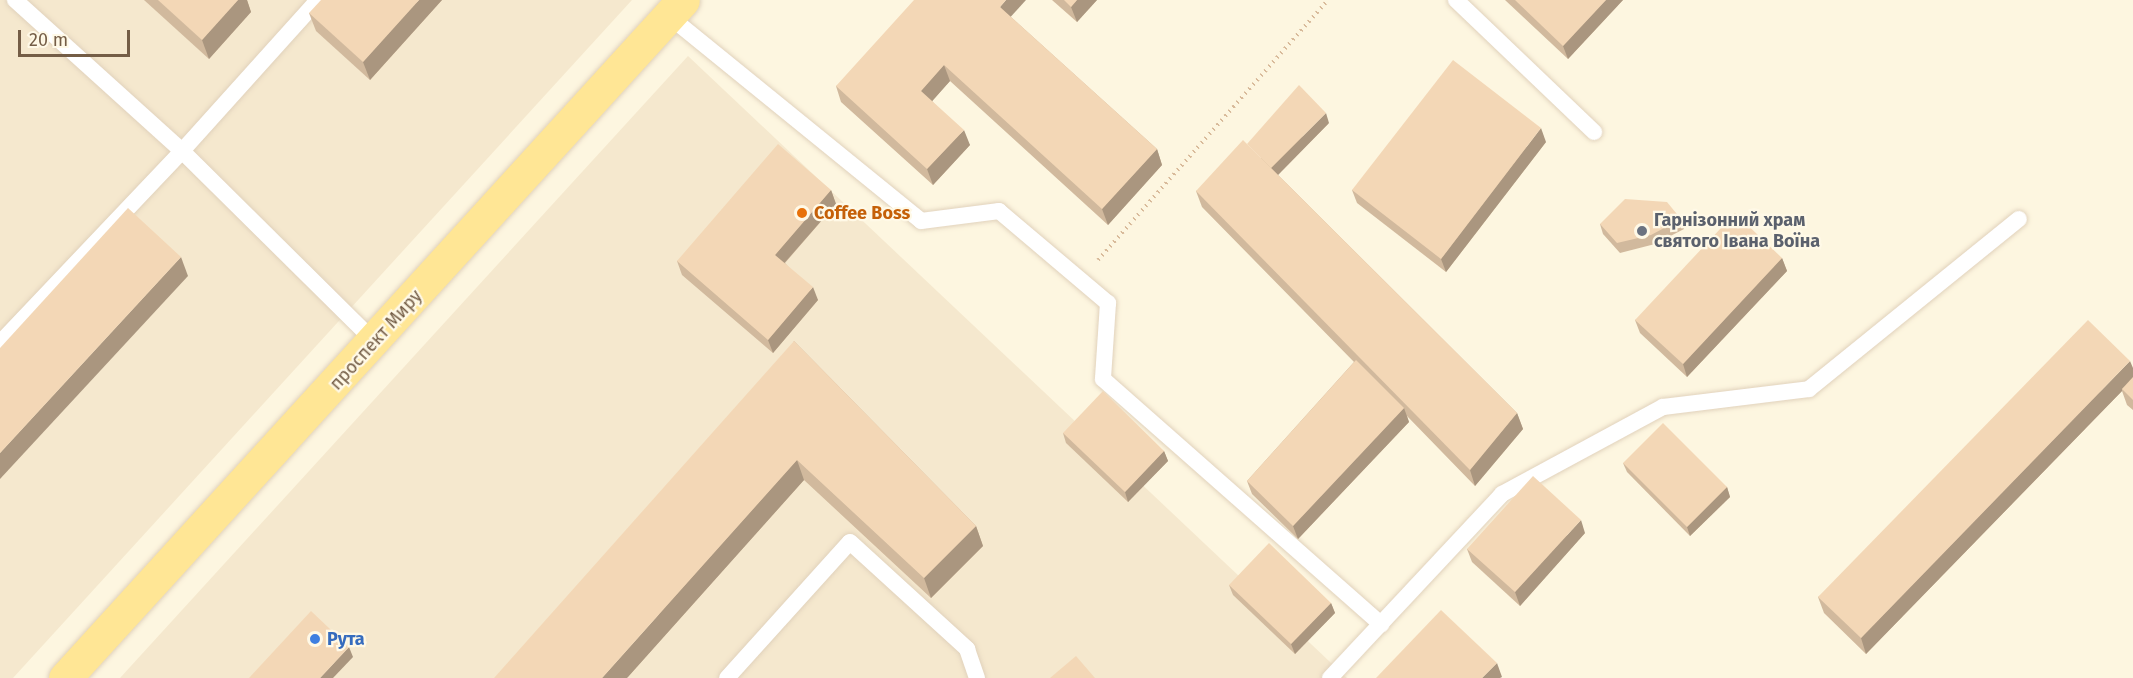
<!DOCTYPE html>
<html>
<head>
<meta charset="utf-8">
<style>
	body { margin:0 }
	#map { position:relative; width:2133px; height:678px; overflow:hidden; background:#fdf6e0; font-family:"Fira Sans",sans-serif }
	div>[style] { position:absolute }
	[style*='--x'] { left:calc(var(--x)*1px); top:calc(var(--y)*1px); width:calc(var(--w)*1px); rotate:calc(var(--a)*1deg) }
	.residential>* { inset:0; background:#f5e8ce }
	.path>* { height:4px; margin-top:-2px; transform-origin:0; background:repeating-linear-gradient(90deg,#d8ba9a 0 1.5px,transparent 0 6px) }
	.roads { filter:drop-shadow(0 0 2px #e1d2bc) drop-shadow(0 0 2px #e1d2bc) }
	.lane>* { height:16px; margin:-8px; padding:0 8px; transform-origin:8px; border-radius:8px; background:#fff }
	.primary>* { height:33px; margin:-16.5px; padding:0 16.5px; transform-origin:16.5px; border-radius:16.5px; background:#ffe695 }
	.wall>* { inset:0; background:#d1b99d }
	.shaded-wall>* { inset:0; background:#aa967f }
	.building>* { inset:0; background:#f3d7b6 }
	.dots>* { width:16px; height:16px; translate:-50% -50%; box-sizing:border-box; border:3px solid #fff9e7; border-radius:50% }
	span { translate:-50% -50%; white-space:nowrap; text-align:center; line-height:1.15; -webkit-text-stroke:4.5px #fff9e7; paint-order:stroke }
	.food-label { font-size:18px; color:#c56008; font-weight:700 }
	.left { translate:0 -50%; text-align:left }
	.worship-label { font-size:18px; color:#5b616d; font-weight:700 }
	.street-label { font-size:18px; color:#745d46 }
	.shop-label { font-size:18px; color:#366cbe; font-weight:700 }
	.scale { position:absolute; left:18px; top:30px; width:112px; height:27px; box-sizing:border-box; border:3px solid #745d46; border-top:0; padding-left:8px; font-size:18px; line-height:21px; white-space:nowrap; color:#745d46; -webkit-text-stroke:4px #fff9e7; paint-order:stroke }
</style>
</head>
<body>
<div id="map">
	<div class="residential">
		<i style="clip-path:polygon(0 0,632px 0,13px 678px,0 678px)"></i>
		<i style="clip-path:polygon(688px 56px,1347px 678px,120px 678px)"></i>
	</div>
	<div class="path">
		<i style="--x:1098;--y:260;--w:347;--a:-48.5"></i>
	</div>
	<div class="roads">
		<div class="lane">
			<i style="--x:15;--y:0;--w:225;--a:42.1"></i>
			<i style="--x:182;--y:151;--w:272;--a:44.7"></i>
			<i style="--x:1456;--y:0;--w:191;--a:43.7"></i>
			<i style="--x:669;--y:16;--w:325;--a:39.1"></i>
			<i style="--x:921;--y:221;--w:79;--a:-7.3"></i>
			<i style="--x:999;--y:211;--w:143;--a:40.2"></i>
			<i style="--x:1108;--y:303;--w:76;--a:93.8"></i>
			<i style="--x:1103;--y:379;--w:371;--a:41.4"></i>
			<i style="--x:0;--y:343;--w:265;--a:-46.5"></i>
			<i style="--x:182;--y:151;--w:203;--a:-48"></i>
			<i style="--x:727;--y:678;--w:183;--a:-47.9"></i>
			<i style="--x:850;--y:542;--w:159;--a:42.4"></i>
			<i style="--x:967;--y:649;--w:31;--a:71"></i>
			<i style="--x:1330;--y:678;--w:252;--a:-46.9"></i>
			<i style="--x:1502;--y:494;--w:183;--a:-28.4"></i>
			<i style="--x:1663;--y:407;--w:147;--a:-7"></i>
			<i style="--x:1809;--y:389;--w:270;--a:-39"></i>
		</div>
		<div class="primary">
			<i style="--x:65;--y:678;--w:917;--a:-47.65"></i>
		</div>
	</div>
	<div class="wall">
		<i style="clip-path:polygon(144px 0,247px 0,251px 12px,209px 59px)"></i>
		<i style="clip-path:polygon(442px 0,370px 80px,316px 31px,309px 13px)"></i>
		<i style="clip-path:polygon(1052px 0,1097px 0,1077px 22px)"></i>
		<i style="clip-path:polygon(1505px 0,1623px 0,1568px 59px)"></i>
		<i style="clip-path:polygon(1011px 17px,1157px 149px,1162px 165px,1108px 225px,950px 81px,932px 101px,970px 145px,933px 185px,841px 102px,836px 86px)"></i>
		<i style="clip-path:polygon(1329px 123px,1278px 175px,1517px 413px,1523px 429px,1475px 486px,1407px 416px,1409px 422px,1298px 539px,1252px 494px,1247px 481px,1354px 362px,1202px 207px,1196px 191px)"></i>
		<i style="clip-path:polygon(1546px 142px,1446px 272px,1357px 203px,1352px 190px)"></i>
		<i style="clip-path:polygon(831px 190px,836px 204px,785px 263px,818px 300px,773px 353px,682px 275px,677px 261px)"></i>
		<i style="clip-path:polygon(1681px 219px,1684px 229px,1655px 244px,1620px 253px,1603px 234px,1600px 224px)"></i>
		<i style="clip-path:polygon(1782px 258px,1787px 271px,1687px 377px,1640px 333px,1635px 320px)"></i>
		<i style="clip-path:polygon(794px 341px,976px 526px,983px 546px,931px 598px,804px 480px,627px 678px)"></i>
		<i style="clip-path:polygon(2133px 368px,2133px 410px,2127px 405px,2122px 391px,1866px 654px,1824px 613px,1818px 597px)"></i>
		<i style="clip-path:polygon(1063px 433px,1164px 451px,1168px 461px,1128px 502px,1066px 443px)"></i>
		<i style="clip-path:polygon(1623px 463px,1727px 487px,1730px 497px,1690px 536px,1627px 472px)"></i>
		<i style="clip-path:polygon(1585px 533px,1520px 606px,1472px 562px,1467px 549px)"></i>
		<i style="clip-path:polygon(1229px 585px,1331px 603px,1335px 613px,1295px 654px,1233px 595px)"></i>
	</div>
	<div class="shaded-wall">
		<i style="clip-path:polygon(238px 0,247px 0,251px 12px,209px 59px,202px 40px)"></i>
		<i style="clip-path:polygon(419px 0,442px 0,370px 80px,363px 62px)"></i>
		<i style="clip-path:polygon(1006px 0,1026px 0,1006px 22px,1000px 7px)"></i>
		<i style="clip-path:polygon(1077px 0,1097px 0,1077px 22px,1071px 7px)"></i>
		<i style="clip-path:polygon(1606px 0,1623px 0,1568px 59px,1563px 46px)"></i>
		<i style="clip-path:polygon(944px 65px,950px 81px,927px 107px,921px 91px)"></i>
		<i style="clip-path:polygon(1326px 113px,1329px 123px,1273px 180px,1269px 170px)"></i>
		<i style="clip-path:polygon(1541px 128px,1546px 142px,1446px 272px,1441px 259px)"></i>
		<i style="clip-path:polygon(964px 130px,970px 145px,933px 185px,927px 169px)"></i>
		<i style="clip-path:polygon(1157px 149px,1162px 165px,1108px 225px,1102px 209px)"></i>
		<i style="clip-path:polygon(831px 190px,836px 204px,780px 268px,775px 255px)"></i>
		<i style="clip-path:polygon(181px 257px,188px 276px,0 479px,0 453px)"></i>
		<i style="clip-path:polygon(1782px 258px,1787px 271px,1687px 377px,1683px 364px)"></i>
		<i style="clip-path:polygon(813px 287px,818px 300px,773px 353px,768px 340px)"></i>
		<i style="clip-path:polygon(2130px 361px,2133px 368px,2133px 380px,2122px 389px,2122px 391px,1866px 654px,1861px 638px)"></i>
		<i style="clip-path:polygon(1404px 408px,1409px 422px,1298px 539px,1293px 526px)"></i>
		<i style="clip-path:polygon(1517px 413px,1523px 429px,1475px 486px,1470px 470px)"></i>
		<i style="clip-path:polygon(1164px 451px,1168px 461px,1128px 502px,1125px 492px)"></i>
		<i style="clip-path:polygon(797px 460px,804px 480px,627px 678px,602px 678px)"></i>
		<i style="clip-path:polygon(1727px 487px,1730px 497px,1690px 536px,1687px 527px)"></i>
		<i style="clip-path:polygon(1581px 520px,1585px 533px,1520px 606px,1515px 592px)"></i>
		<i style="clip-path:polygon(976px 526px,983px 546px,931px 598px,924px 578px)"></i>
		<i style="clip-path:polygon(1331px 603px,1335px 613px,1295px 654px,1291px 644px)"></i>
		<i style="clip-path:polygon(349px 647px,353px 657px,333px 678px,320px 678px)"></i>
		<i style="clip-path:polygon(1497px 663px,1502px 677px,1500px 678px,1482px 678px)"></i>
	</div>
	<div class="building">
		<i style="clip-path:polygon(158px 0,238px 0,202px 40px)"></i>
		<i style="clip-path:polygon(321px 0,419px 0,363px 62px,309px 13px)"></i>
		<i style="clip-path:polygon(914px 0,1006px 0,1000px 7px,1157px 149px,1102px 209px,944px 65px,921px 91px,964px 130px,927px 169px,836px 86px)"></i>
		<i style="clip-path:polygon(1064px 0,1077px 0,1071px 7px)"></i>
		<i style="clip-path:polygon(1515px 0,1606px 0,1563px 46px)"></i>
		<i style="clip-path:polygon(1453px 60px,1541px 128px,1441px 259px,1352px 190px)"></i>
		<i style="clip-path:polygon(1299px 85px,1326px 113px,1271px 168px,1247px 144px)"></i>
		<i style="clip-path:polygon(1243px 140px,1517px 413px,1470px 470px,1196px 191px)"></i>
		<i style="clip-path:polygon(778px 144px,831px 190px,775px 255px,813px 287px,768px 340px,677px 261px)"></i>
		<i style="clip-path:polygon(1625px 199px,1667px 202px,1681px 219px,1651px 235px,1617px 243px,1600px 224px)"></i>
		<i style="clip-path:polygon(128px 208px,181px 257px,0 453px,0 348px)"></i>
		<i style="clip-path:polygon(1735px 213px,1782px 258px,1683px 364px,1635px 320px)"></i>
		<i style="clip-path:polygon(2088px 320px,2130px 361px,1861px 638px,1818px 597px)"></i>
		<i style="clip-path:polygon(794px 341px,976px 526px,924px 578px,797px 460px,602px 678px,494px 678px)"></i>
		<i style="clip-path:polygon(1356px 360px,1404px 408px,1293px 526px,1247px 481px)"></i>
		<i style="clip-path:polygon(2133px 377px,2133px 400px,2122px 389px)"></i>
		<i style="clip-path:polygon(1103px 391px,1164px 451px,1125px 492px,1063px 433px)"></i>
		<i style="clip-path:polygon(1663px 423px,1727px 487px,1687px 527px,1623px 463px)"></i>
		<i style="clip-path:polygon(1533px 476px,1581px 520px,1515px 592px,1467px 549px)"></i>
		<i style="clip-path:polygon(1269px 543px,1331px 603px,1291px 644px,1229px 585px)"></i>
		<i style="clip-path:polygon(1441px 610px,1497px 663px,1482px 678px,1376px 678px)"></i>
		<i style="clip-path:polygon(311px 611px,349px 647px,320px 678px,249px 678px)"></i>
		<i style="clip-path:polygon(1076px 656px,1095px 678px,1050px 678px)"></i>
	</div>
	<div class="dots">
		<i style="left:802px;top:213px;background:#e8710a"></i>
		<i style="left:1642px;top:231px;background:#6b7280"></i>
		<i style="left:315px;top:639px;background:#3f7fe0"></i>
	</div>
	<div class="food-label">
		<span class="left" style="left:814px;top:213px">Coffee Boss</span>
	</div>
	<div class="worship-label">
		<span class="left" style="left:1654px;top:231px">Гарнізонний храм<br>святого Івана Воїна</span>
	</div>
	<div class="street-label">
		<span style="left:376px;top:340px;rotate:-48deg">проспект Миру</span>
	</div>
	<div class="shop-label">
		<span class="left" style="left:327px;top:639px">Рута</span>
	</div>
	<div class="scale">20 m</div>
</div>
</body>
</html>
